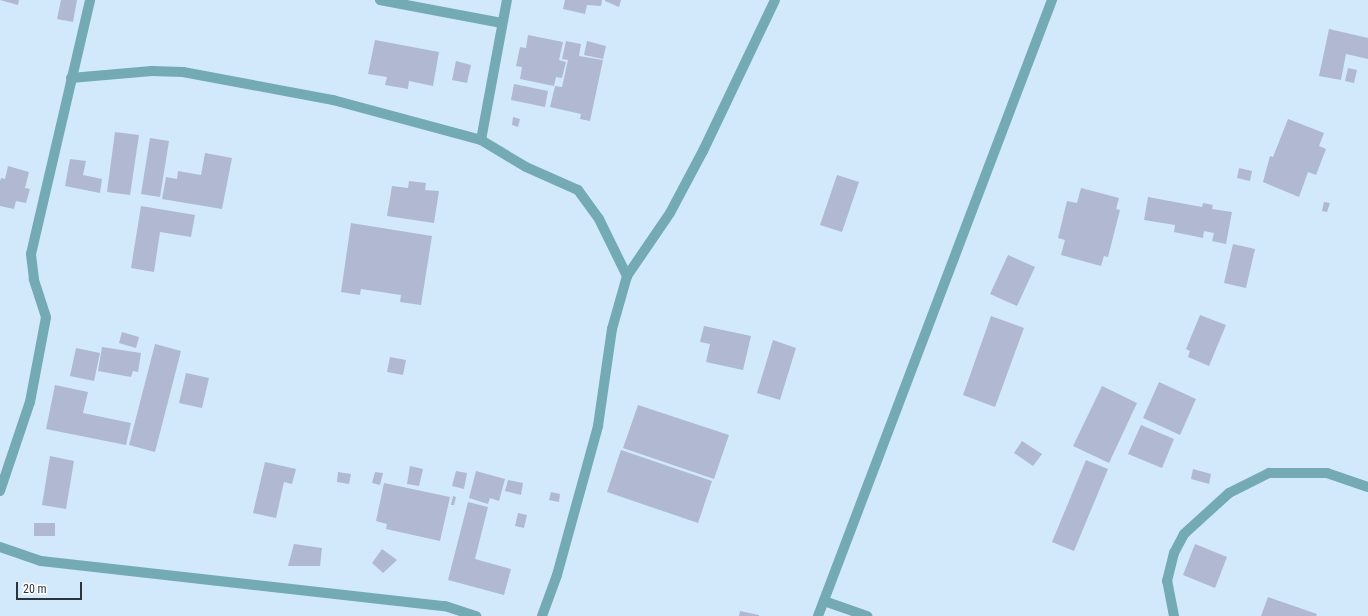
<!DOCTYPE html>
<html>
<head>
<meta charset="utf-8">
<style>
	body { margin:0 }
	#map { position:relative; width:1368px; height:616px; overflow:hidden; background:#d1e9fb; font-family:"Roboto Condensed",sans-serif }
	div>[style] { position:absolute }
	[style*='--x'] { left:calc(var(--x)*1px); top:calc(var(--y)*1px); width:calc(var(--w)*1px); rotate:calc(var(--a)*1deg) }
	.building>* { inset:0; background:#b0b9d1 }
	.minor>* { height:10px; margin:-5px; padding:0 5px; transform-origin:5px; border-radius:5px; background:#73aab4 }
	span { translate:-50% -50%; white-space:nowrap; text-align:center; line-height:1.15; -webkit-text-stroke:3.5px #fff; paint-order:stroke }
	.scale { position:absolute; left:16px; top:582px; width:66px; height:18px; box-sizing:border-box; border:2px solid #2b343b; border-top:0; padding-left:5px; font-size:12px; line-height:14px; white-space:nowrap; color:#2b343b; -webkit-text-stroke:3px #fff; paint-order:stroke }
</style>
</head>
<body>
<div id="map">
	<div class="building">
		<i style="clip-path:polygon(0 0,19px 0,18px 5px)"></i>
		<i style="clip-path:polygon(61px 0,77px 0,73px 22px,57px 19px)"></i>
		<i style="clip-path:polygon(565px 0,602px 0,601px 6px,587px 5px,585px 14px,563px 9px)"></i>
		<i style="clip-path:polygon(621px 0,619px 7px,605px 1px,605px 0)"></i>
		<i style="clip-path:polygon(1329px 29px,1368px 38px,1368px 59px,1346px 54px,1341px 80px,1319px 76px)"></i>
		<i style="clip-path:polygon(528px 35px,563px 42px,559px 60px,566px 62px,562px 78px,556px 77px,554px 86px,520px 79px,522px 67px,516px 66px,520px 47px,526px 48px)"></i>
		<i style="clip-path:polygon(375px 40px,439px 52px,433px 86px,409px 81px,408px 89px,385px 85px,387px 77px,368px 74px)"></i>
		<i style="clip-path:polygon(566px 41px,581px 44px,579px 56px,603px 60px,590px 121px,580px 119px,581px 114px,550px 107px,555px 86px,562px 87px,568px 60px,562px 59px)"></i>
		<i style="clip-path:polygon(587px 41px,606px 46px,603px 59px,584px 55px)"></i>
		<i style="clip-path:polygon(456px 61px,471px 65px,467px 83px,452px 80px)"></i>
		<i style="clip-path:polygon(1348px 68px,1357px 70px,1354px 83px,1345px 81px)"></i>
		<i style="clip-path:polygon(514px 84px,548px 91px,545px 107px,511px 100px)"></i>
		<i style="clip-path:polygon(513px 117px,520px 119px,518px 127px,512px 125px)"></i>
		<i style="clip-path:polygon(1288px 119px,1324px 133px,1319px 146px,1326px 149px,1316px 175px,1308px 172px,1299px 197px,1263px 182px,1270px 156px,1273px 157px)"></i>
		<i style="clip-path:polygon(115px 132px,139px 135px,130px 195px,107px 192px)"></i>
		<i style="clip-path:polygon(150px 138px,169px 141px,160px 197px,141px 194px)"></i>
		<i style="clip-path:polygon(205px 153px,232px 158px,222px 209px,162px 199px,166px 177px,177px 179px,178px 171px,201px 175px)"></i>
		<i style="clip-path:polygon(70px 159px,86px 161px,83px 175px,102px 179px,100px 193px,65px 186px)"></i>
		<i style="clip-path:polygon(8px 166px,29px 172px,25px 188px,30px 189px,26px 203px,16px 201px,14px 209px,0 206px,0 181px,1px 178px,5px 179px)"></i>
		<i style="clip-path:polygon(1239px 168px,1252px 171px,1250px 181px,1237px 178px)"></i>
		<i style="clip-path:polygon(837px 175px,859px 182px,842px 232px,820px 225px)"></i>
		<i style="clip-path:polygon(409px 181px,426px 183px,425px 190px,439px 191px,434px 223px,387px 216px,392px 186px,408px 188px)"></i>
		<i style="clip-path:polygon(1081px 188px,1119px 198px,1116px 209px,1120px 210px,1108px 257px,1104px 256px,1101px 266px,1061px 255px,1065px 240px,1058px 238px,1067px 201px,1077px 203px)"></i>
		<i style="clip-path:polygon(1148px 197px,1202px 207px,1203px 203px,1213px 205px,1212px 209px,1232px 212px,1226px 244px,1212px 241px,1214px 233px,1204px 231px,1203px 238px,1174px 232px,1175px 225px,1144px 220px)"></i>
		<i style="clip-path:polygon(1324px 202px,1330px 203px,1327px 212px,1322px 211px)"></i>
		<i style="clip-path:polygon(141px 206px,195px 215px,191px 237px,160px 232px,154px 272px,131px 268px)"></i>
		<i style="clip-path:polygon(351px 223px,432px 236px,421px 305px,400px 302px,401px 295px,361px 289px,360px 295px,341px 292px)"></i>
		<i style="clip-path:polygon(1233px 244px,1255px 249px,1246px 288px,1224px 283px)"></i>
		<i style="clip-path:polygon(1008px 255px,1035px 267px,1017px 306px,990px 294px)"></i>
		<i style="clip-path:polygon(1200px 315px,1226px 325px,1209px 366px,1188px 357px,1190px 351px,1186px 349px)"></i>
		<i style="clip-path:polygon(991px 316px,1024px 328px,995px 407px,963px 395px)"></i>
		<i style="clip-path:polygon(704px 326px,751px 336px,743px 370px,706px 362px,710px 344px,700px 342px)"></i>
		<i style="clip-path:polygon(122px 332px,139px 337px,136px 348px,119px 343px)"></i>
		<i style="clip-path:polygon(773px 340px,796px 348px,780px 400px,757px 393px)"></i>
		<i style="clip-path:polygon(155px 344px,181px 351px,155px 452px,129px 445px)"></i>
		<i style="clip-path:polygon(102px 347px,141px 353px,138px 372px,133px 371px,131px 377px,98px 371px)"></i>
		<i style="clip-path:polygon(76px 348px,100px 353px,94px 381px,70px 376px)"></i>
		<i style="clip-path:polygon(390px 357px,406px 360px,403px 375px,387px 372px)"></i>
		<i style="clip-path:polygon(186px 373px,209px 378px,202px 408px,179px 403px)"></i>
		<i style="clip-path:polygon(1159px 382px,1196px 399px,1180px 435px,1143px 418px)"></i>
		<i style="clip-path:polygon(55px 385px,88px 392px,83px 413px,131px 423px,126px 445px,46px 429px)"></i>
		<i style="clip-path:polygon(1102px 386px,1137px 403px,1109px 463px,1073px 446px)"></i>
		<i style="clip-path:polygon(638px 405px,729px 435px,714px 479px,623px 448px)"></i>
		<i style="clip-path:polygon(1141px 425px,1174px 439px,1162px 468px,1128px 454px)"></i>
		<i style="clip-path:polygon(1022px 441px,1042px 454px,1033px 466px,1014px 453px)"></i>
		<i style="clip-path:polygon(621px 450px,712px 481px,698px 523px,607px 492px)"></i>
		<i style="clip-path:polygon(50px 456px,74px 461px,66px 509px,42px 505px)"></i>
		<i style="clip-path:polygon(1086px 460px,1108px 469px,1074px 551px,1052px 542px)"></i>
		<i style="clip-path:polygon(265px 462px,296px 469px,292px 484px,284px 482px,276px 518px,253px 513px)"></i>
		<i style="clip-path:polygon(410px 466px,423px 469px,419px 486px,407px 484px)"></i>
		<i style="clip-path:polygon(1193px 469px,1211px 474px,1209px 484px,1191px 479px)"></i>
		<i style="clip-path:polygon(456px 471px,467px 473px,464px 489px,452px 486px)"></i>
		<i style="clip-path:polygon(476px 471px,505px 479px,499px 501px,490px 498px,488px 504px,469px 498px)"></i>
		<i style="clip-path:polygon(338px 472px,351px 474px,349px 484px,337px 482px)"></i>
		<i style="clip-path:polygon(375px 472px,383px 473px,380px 485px,372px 483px)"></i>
		<i style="clip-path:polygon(508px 480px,523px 483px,521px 495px,505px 491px)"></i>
		<i style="clip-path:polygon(384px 483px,450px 497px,440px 541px,386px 529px,387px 524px,376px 521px)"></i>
		<i style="clip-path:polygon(551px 492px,560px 494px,559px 502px,549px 500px)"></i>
		<i style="clip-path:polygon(453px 496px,456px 497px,454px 505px,451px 505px)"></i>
		<i style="clip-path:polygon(468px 502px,488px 507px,475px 559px,511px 569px,504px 595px,448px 580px)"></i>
		<i style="clip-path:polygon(518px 513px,527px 515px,524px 528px,515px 526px)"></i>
		<i style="clip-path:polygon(34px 523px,55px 523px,55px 536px,34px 536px)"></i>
		<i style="clip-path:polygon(294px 544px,322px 548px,320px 566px,288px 566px)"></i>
		<i style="clip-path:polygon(1195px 544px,1227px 557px,1215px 588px,1183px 575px)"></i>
		<i style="clip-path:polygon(382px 549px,397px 560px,383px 573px,372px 563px)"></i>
		<i style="clip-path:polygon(1268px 597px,1317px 614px,1316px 616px,1261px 616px)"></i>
		<i style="clip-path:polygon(740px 611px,759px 615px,759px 616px,739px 616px)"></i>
	</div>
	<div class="minor">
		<i style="--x:380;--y:0;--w:124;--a:10.7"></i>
		<i style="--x:71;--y:78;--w:81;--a:-4.9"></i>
		<i style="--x:152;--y:71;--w:31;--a:2"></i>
		<i style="--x:183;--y:72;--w:153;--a:10.6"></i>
		<i style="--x:333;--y:100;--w:153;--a:15.1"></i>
		<i style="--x:481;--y:140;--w:142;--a:-79.5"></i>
		<i style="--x:481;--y:140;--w:52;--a:31"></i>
		<i style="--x:526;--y:167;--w:57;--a:23.9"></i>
		<i style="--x:578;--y:190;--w:36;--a:54"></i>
		<i style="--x:599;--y:219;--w:64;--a:63.8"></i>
		<i style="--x:627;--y:276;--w:76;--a:-55.7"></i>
		<i style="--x:670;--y:213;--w:70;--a:-62"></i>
		<i style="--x:703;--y:151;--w:167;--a:-64.5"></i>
		<i style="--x:0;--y:491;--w:94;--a:-71.4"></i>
		<i style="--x:30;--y:402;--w:86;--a:-79.3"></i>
		<i style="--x:46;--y:317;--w:40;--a:-108"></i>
		<i style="--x:34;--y:279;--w:25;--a:-97"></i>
		<i style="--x:31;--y:254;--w:261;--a:-76.9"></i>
		<i style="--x:0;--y:547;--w:43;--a:18.9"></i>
		<i style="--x:41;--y:561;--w:406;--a:6.4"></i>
		<i style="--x:445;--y:606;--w:33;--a:18"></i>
		<i style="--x:824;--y:601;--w:46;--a:19.2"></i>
		<i style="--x:542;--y:616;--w:44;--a:-69.9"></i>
		<i style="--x:557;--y:575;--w:155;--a:-74.6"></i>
		<i style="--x:598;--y:426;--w:98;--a:-81.8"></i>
		<i style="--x:612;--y:329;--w:55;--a:-74.2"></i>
		<i style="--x:818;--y:616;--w:659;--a:-69.2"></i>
		<i style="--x:1174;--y:616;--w:36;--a:-101"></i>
		<i style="--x:1167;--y:581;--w:29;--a:-76"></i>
		<i style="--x:1174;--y:553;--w:21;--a:-62"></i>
		<i style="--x:1184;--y:534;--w:61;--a:-42.3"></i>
		<i style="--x:1229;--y:493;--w:45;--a:-26.6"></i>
		<i style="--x:1269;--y:473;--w:58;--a:0"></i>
		<i style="--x:1327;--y:473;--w:43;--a:18.9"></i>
	</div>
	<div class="scale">20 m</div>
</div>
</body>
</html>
